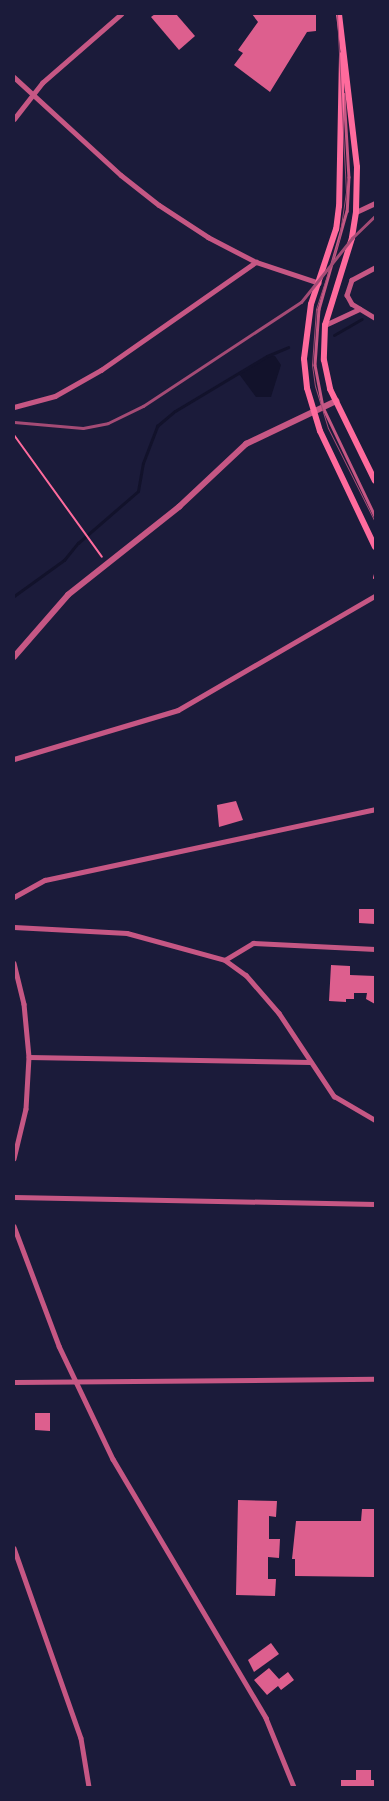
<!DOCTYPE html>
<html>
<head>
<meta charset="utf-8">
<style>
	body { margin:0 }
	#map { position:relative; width:389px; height:1801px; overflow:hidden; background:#1b1b3a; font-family:Ubuntu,sans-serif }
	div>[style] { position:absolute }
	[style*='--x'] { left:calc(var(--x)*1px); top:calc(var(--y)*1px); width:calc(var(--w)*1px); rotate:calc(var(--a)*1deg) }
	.water>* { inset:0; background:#12122b }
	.stream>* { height:3px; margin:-1.5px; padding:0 1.5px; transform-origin:1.5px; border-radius:1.5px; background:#12122b }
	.building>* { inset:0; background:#dd5f8e }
	.path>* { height:2px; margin:-1px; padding:0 1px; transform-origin:1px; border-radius:1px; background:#ff6b9d }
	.service>* { height:2.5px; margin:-1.25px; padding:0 1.25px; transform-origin:1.25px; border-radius:1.25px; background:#c65784 }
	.minor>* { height:4.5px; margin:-2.25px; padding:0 2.25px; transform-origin:2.25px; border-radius:2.25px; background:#c65784 }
	.tertiary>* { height:5.5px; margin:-2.75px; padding:0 2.75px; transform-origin:2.75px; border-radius:2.75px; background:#c65784 }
	.secondary>* { height:6px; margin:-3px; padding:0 3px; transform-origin:3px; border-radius:3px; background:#ff6b9d }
	.tram>* { height:1px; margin:-0.5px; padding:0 0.5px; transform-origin:0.5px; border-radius:0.5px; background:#a44b75 }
	.rail>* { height:3px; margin:-1.5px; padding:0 1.5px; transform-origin:1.5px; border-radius:1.5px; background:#a44b75 }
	span { translate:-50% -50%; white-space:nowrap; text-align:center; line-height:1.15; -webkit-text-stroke:5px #1b1b3a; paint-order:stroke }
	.frame { position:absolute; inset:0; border:15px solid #1b1b3a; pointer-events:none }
</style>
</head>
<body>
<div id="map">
	<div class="water">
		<i style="clip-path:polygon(267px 356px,275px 356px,281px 365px,271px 397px,256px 397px,239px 374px)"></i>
	</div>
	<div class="stream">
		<i style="--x:334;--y:335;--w:32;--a:-30"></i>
		<i style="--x:14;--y:596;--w:62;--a:-35.8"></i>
		<i style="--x:64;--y:560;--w:22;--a:-51"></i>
		<i style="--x:78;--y:543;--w:79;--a:-40.9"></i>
		<i style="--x:138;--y:491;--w:28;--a:-80"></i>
		<i style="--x:143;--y:463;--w:40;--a:-69"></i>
		<i style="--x:157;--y:426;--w:23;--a:-40"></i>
		<i style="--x:175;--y:411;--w:107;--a:-30.9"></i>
		<i style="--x:267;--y:356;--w:23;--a:-23"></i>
	</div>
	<div class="building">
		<i style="clip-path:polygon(155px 14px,176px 14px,195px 36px,179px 50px,151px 17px)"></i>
		<i style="clip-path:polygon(252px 14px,316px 14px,316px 31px,307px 32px,270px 92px,234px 65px,243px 53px,238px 50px,258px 22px)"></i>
		<i style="clip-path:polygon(236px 801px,243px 820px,219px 827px,217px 805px)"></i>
		<i style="clip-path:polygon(359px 909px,375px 909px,375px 924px,359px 923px)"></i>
		<i style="clip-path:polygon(331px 965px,350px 966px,350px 975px,375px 976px,375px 1004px,366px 999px,367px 993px,354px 993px,354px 999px,346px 999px,346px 1002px,329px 1001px)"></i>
		<i style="clip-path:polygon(35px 1413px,50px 1413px,50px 1431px,35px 1430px)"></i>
		<i style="clip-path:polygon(238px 1500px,277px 1501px,276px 1517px,269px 1516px,269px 1539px,280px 1539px,279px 1558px,268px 1557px,268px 1579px,276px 1579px,275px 1596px,236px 1595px)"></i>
		<i style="clip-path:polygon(362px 1509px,375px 1509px,375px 1577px,295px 1576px,295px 1559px,292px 1559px,296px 1521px,361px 1521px)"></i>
		<i style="clip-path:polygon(271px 1643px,279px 1654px,254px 1672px,248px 1660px)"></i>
		<i style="clip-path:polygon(269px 1668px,279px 1679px,288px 1672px,294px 1680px,281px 1690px,278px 1686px,267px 1695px,254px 1680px)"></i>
		<i style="clip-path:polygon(356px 1770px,371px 1770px,371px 1780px,375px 1780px,375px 1787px,341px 1787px,341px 1780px,356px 1780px)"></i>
	</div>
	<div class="path">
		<i style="--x:14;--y:435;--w:150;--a:54.2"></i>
		<i style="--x:374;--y:578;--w:4;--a:-76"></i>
	</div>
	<div class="service">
		<i style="--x:344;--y:94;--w:83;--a:86.6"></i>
		<i style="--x:349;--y:177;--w:34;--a:93"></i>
		<i style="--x:347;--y:211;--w:102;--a:105.9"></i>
		<i style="--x:319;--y:309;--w:56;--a:94.1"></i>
		<i style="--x:315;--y:365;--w:43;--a:79.2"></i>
		<i style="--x:323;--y:407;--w:121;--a:64.5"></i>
	</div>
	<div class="minor">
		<i style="--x:14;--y:77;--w:145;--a:42.5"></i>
		<i style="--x:121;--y:175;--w:48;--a:38.3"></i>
		<i style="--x:159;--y:205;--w:59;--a:33.1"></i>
		<i style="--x:208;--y:237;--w:54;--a:27.5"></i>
		<i style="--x:256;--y:262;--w:66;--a:18.4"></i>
		<i style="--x:14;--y:119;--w:46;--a:-52.1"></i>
		<i style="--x:42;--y:83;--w:105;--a:-41.1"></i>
		<i style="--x:356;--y:212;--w:21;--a:-25"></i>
		<i style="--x:375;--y:268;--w:26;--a:152"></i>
		<i style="--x:352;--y:280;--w:16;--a:108"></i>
		<i style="--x:347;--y:295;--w:10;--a:61"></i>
		<i style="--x:352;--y:304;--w:27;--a:31"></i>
		<i style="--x:325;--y:325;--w:38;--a:-25"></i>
		<i style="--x:14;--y:407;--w:42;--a:-15"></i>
		<i style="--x:55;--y:396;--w:53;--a:-29.5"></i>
		<i style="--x:101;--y:370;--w:189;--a:-34.9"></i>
		<i style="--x:14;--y:759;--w:171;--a:-16.6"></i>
		<i style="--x:178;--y:710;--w:228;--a:-30.1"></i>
		<i style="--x:14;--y:897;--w:35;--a:-29"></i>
		<i style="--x:45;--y:880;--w:338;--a:-12.1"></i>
		<i style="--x:14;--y:927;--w:113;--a:3"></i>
		<i style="--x:127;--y:933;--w:102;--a:15.4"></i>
		<i style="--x:225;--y:960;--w:26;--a:36"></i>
		<i style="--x:246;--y:975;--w:50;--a:49"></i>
		<i style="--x:279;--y:1013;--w:100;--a:56.5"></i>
		<i style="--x:334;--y:1096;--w:48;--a:30.3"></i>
		<i style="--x:225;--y:960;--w:33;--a:-31"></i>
		<i style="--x:253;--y:943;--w:122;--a:2.8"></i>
		<i style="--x:14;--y:963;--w:42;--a:76.3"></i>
		<i style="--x:24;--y:1004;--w:53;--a:84.6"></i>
		<i style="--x:29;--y:1057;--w:52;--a:93.3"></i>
		<i style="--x:26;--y:1109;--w:51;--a:103.5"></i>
		<i style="--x:29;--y:1057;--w:281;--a:1"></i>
		<i style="--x:14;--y:1197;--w:361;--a:1.1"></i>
		<i style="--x:14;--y:1226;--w:128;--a:69.4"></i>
		<i style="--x:59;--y:1346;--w:125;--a:64.5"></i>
		<i style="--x:113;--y:1459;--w:301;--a:59.4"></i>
		<i style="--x:266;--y:1718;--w:74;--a:67.9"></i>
		<i style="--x:14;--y:1382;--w:361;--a:-0.5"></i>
		<i style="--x:14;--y:1548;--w:201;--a:70.6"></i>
		<i style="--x:81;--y:1738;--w:50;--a:80.7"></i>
	</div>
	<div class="tertiary">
		<i style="--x:14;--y:657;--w:82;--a:-48.9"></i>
		<i style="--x:68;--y:595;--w:142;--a:-38.4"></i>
		<i style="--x:179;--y:507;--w:92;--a:-43.2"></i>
		<i style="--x:246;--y:444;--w:100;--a:-25.5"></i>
	</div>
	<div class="secondary">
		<i style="--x:339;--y:14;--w:154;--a:83.3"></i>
		<i style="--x:357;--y:167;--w:45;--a:91.3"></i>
		<i style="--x:356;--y:212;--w:26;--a:99"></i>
		<i style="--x:352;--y:238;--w:91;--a:107.2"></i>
		<i style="--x:325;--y:325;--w:35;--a:92"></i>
		<i style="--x:324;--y:360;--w:30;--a:78"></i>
		<i style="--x:330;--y:389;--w:102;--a:63.9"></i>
		<i style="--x:342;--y:55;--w:151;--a:91.1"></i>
		<i style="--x:339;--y:206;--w:23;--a:97"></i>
		<i style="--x:336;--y:229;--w:79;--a:108.4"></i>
		<i style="--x:311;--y:304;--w:55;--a:97.3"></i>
		<i style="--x:304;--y:359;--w:29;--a:84"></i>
		<i style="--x:307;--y:388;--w:45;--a:73.2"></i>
		<i style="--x:320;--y:431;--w:128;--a:64.6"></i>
	</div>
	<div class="tram">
		<i style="--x:337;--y:14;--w:178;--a:87.1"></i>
		<i style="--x:346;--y:192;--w:48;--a:98.5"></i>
		<i style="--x:339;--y:239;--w:74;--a:108.2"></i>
		<i style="--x:316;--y:309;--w:56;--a:94.1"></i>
		<i style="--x:312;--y:365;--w:21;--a:82"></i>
		<i style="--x:315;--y:386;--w:44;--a:72.8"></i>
		<i style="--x:328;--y:428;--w:105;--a:63.4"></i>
	</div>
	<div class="rail">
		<i style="--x:14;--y:422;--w:69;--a:5"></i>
		<i style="--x:83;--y:428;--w:25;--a:-11"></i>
		<i style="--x:108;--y:423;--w:39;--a:-26"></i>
		<i style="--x:143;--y:406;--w:189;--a:-33.4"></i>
		<i style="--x:301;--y:302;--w:82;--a:-51.4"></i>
		<i style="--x:352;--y:238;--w:32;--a:-44"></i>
	</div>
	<div class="frame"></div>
</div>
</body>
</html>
